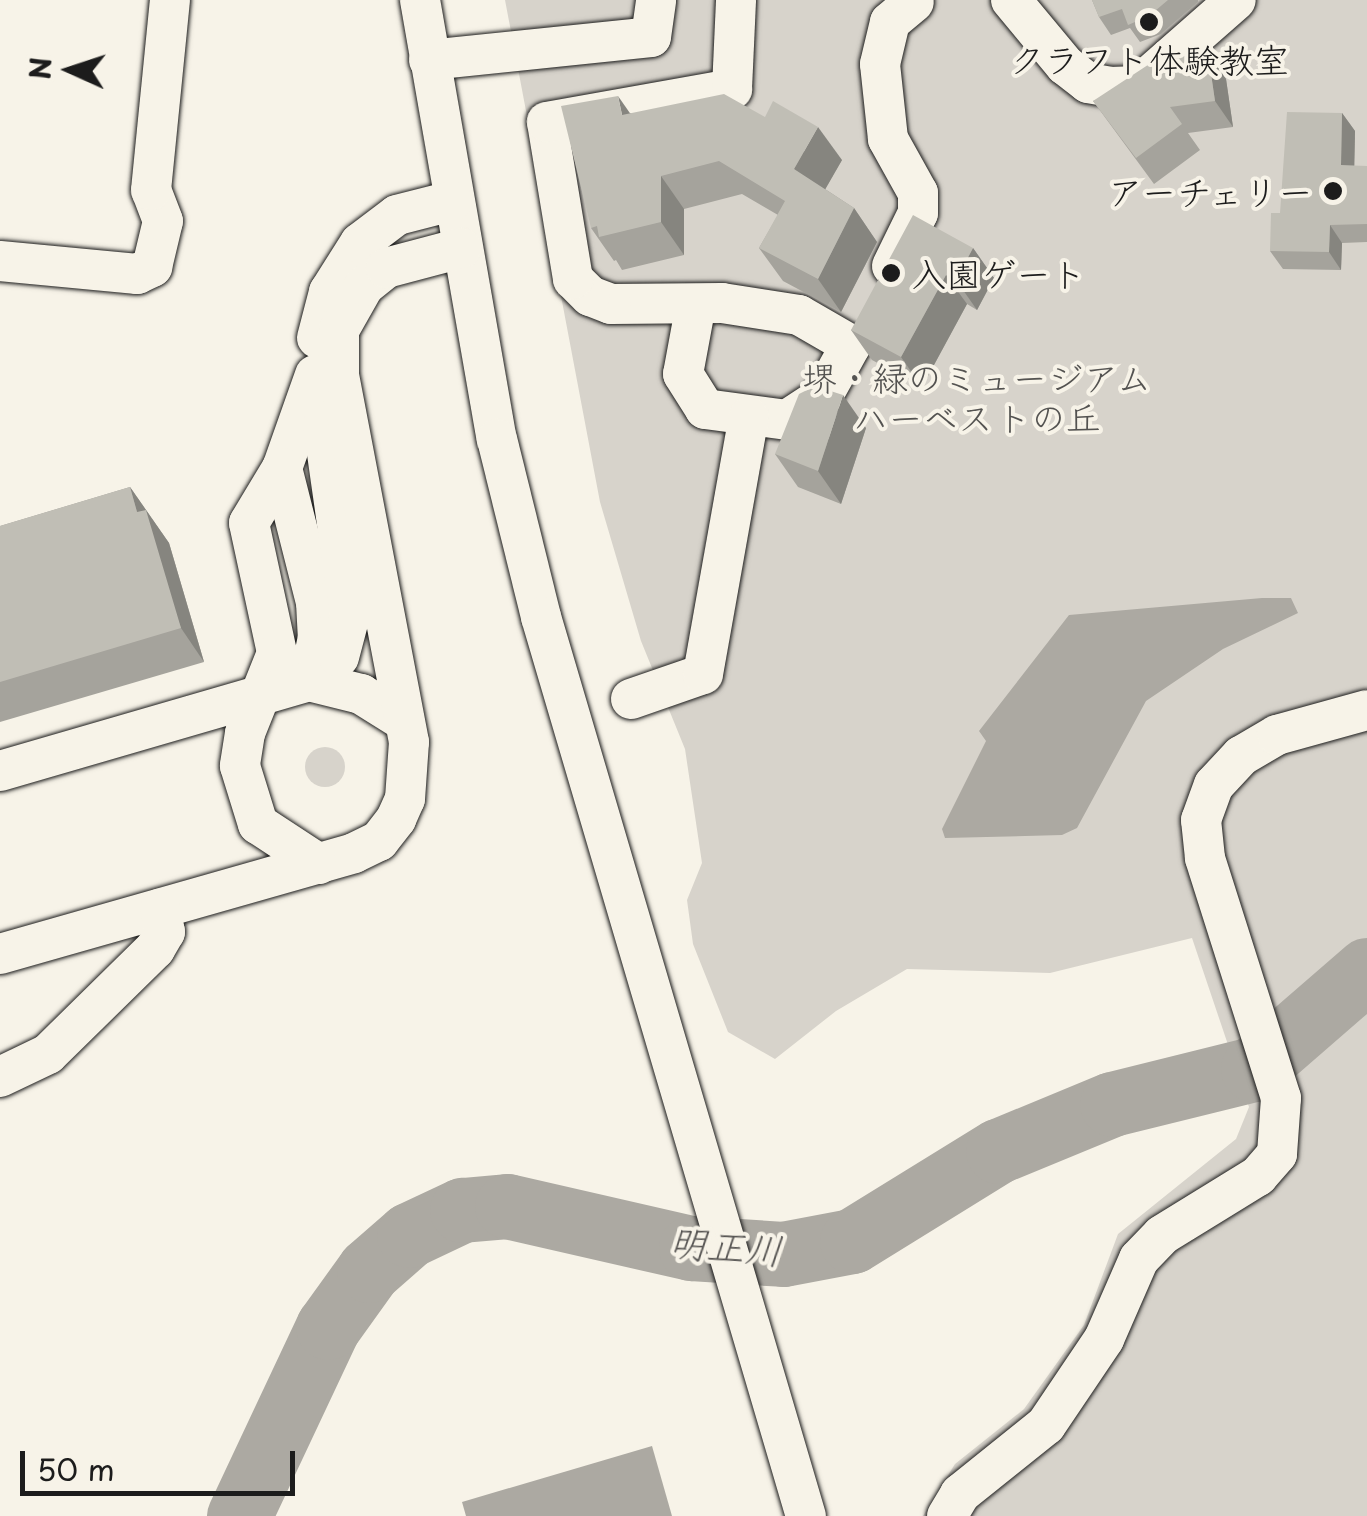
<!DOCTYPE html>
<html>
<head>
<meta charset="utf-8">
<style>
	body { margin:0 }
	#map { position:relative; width:1367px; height:1516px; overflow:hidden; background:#f7f3e8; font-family:"Playpen Sans","Klee One",sans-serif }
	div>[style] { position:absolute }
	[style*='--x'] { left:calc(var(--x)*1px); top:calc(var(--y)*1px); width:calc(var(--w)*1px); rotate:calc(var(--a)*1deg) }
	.green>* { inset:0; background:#d7d3cb }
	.round { border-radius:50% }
	.water>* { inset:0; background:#aca9a2 }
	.river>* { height:65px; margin:-32.5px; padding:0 32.5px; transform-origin:32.5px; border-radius:32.5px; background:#aca9a2 }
	.roads { filter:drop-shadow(0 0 2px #1c1c1c) drop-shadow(0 0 2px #1c1c1c) }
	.minor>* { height:40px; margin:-20px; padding:0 20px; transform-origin:20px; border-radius:20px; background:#f7f3e8 }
	.wall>* { inset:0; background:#a5a39c }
	.shaded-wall>* { inset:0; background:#86857f }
	.building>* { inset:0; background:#c0beb5 }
	.dots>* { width:28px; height:28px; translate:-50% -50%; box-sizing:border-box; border:5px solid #f7f3e8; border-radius:50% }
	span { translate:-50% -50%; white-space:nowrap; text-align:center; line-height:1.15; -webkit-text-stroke:8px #f7f3e8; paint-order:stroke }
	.poi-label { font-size:35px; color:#1c1c1c }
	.right { translate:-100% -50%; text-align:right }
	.left { translate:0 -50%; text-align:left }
	.park-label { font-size:35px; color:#545351 }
	.water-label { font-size:38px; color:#565452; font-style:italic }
	.north { position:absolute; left:20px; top:20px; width:100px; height:100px; -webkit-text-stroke:8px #f7f3e8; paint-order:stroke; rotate:273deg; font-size:28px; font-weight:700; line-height:40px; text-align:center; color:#1c1c1c }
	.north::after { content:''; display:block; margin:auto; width:35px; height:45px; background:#1c1c1c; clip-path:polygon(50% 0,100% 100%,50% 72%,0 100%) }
	.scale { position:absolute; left:20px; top:1451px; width:275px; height:45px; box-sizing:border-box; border:5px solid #1c1c1c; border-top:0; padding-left:12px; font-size:30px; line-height:35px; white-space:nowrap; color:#1c1c1c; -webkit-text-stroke:8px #f7f3e8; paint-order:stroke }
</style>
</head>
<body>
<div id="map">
	<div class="green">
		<i style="clip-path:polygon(505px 0,1367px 0,1367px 1516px,923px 1516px,955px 1464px,1024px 1409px,1084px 1325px,1118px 1234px,1236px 1139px,1249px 1107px,1192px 938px,1050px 973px,907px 969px,836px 1011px,775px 1059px,728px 1032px,693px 944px,687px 900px,702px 863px,685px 749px,641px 641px,600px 502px)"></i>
		<i class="round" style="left:305px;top:747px;width:40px;height:40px"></i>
	</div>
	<div class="water">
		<i style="clip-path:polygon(1262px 598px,1291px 598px,1298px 613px,1223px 649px,1146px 701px,1077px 828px,1062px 835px,945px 838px,942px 829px,986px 741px,979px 731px,1069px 615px)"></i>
		<i style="clip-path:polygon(652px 1446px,672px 1516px,466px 1516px,462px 1502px)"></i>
	</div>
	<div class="river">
		<i style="--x:239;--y:1516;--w:209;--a:-64.8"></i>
		<i style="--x:328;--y:1327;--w:70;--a:-54.3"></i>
		<i style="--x:369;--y:1270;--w:53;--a:-41.2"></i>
		<i style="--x:409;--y:1235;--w:59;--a:-25.3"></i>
		<i style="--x:462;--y:1210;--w:45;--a:-5.1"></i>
		<i style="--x:507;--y:1206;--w:189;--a:12.9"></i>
		<i style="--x:691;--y:1248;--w:92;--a:3.7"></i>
		<i style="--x:783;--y:1254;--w:70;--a:-10.7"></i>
		<i style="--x:852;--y:1241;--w:172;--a:-31.7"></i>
		<i style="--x:998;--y:1151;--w:123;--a:-22.4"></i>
		<i style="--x:1112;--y:1104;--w:145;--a:-13.9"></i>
		<i style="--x:1253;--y:1069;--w:151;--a:-41"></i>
	</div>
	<div class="roads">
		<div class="minor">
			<i style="--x:420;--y:0;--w:446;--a:80.1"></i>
			<i style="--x:497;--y:439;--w:183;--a:76.1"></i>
			<i style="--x:541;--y:617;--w:937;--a:73.58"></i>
			<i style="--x:1011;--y:0;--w:85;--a:50.3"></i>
			<i style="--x:1065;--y:65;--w:29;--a:38"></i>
			<i style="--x:1088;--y:83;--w:22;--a:10"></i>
			<i style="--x:1110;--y:87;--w:28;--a:-2"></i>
			<i style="--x:1138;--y:86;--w:130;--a:-41.3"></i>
			<i style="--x:429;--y:60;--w:223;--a:-5.9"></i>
			<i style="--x:651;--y:37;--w:37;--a:-82"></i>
			<i style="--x:0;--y:261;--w:138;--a:5.4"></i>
			<i style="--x:137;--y:274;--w:17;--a:-25"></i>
			<i style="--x:152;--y:267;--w:47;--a:-76.6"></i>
			<i style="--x:163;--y:221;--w:33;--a:-111"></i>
			<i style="--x:151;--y:190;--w:191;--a:-84.3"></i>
			<i style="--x:892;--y:266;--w:59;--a:-63.9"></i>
			<i style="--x:918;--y:213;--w:20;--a:-90"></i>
			<i style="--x:918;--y:193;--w:62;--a:-119.1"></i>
			<i style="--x:888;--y:139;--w:75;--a:-96.1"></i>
			<i style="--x:880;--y:64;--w:43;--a:-76.6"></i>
			<i style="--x:890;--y:22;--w:31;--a:-40"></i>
			<i style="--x:696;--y:304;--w:71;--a:100.5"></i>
			<i style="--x:683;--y:374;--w:41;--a:57.8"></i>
			<i style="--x:705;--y:409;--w:83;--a:7.6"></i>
			<i style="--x:787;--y:420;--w:42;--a:-33.3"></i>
			<i style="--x:822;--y:397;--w:60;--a:-60.9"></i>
			<i style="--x:851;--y:345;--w:60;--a:-150"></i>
			<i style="--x:799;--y:315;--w:78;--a:-171.1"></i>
			<i style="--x:722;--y:303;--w:111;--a:179.5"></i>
			<i style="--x:611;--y:304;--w:22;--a:-159"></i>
			<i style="--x:590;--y:296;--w:24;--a:-135"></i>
			<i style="--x:573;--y:279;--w:159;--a:-99.4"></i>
			<i style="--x:547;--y:122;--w:188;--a:-10.1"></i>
			<i style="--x:732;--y:89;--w:89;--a:-87.4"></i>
			<i style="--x:317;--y:338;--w:48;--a:-75.4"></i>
			<i style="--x:329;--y:292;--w:58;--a:-57.7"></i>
			<i style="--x:360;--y:243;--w:46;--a:-37.1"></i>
			<i style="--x:397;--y:215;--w:57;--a:-14.3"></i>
			<i style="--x:315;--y:375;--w:99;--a:109.5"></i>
			<i style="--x:282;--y:468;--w:64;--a:121"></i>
			<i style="--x:249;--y:523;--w:133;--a:77.8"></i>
			<i style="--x:277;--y:653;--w:86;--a:111.8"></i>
			<i style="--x:245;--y:733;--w:33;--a:99"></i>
			<i style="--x:240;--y:766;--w:61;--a:72.8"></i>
			<i style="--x:258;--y:824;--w:73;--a:33.3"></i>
			<i style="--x:282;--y:468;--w:138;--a:75.8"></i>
			<i style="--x:316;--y:602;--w:35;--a:87"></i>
			<i style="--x:318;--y:637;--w:45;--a:101.6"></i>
			<i style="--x:309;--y:681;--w:54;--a:14"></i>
			<i style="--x:361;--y:694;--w:51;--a:32.1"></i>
			<i style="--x:631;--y:699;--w:76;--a:-19.1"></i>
			<i style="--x:703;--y:674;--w:261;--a:-79.9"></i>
			<i style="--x:0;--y:771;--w:322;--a:-16.2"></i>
			<i style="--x:309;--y:681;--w:38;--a:-39"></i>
			<i style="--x:339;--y:657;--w:43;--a:-75.3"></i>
			<i style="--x:350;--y:615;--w:192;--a:-98.1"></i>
			<i style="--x:0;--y:954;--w:368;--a:-15.9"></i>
			<i style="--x:354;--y:853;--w:28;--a:-26"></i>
			<i style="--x:379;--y:841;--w:28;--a:-52"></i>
			<i style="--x:396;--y:819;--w:22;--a:-66"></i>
			<i style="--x:405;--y:799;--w:57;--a:-86"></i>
			<i style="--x:409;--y:742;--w:375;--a:-100.8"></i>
			<i style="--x:339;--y:374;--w:44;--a:-90"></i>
			<i style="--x:339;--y:330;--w:51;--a:-60.4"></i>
			<i style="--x:364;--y:286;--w:28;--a:-39"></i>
			<i style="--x:386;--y:268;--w:78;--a:-14.9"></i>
			<i style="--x:0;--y:1077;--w:53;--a:-25.6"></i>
			<i style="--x:48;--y:1054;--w:150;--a:-44.5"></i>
			<i style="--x:155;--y:949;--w:20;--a:-60"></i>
			<i style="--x:165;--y:932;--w:24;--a:-102"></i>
			<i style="--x:947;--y:1516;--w:26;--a:-59"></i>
			<i style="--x:960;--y:1494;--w:110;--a:-38.7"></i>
			<i style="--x:1046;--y:1425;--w:104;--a:-56"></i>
			<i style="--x:1104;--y:1339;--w:87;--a:-66.4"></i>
			<i style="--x:1139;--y:1259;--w:33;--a:-46"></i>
			<i style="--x:1162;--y:1235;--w:113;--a:-31.6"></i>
			<i style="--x:1258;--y:1176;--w:29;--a:-49"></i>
			<i style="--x:1277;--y:1154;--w:56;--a:-85.9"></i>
			<i style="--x:1281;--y:1098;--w:252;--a:-107.6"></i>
			<i style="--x:1205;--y:858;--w:38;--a:-96"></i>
			<i style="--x:1201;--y:820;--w:37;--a:-70"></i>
			<i style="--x:1214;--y:785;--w:40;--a:-47"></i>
			<i style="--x:1241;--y:756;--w:42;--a:-30.3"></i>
			<i style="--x:1277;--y:735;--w:93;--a:-15.5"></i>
		</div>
	</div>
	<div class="wall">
		<i style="clip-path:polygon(1092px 0,1198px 0,1198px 2px,1161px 34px,1140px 42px,1130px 28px,1111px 35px,1099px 17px)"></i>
		<i style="clip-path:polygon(1208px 53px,1226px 79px,1233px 127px,1188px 133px,1200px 150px,1154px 184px,1093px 101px)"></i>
		<i style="clip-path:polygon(630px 113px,842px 160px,825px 189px,854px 208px,877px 242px,841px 312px,783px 281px,759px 248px,778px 215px,742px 194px,684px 209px,684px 255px,622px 270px,616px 260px,614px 261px,591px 228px)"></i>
		<i style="clip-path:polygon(1342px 113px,1355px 131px,1354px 166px,1367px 166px,1367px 242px,1342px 243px,1341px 270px,1283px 269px,1270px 251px)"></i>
		<i style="clip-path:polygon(973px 248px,994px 278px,977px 310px,967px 304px,922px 387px,872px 360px,851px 330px)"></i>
		<i style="clip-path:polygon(866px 428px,841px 504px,798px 487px,775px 454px)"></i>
		<i style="clip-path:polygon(130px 487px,169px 543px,204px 662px,0 722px,0 526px)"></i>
	</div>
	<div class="shaded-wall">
		<i style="clip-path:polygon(1208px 53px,1226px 79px,1233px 127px,1215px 101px)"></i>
		<i style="clip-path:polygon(618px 96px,641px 129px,622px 115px)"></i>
		<i style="clip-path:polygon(1342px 113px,1355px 131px,1354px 183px,1341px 165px)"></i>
		<i style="clip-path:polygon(818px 127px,842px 160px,818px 202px,794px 169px)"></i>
		<i style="clip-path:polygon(661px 176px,684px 209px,684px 255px,661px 222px)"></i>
		<i style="clip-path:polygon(854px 208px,877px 242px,841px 312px,818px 279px)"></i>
		<i style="clip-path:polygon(1330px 225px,1342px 243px,1341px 270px,1329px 252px)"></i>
		<i style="clip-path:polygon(973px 248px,994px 278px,977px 310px,956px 280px)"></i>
		<i style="clip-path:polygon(946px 275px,967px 304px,922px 387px,901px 357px)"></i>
		<i style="clip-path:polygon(843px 395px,866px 428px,841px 504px,818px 471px)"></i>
		<i style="clip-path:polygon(130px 487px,169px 543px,204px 662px,181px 628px,137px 512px)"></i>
	</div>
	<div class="building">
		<i style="clip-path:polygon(1092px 0,1168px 0,1149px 16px,1128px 25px,1122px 9px,1099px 17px)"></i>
		<i style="clip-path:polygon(1208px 53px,1215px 101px,1170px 107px,1182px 124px,1136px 158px,1093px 101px,1157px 59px)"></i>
		<i style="clip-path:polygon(724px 94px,765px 117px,773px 101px,818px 127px,794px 169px,854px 208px,818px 279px,759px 248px,785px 201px,719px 161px,661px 176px,661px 222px,599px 237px,597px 226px,591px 228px,561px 106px,618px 96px,622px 115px)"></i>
		<i style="clip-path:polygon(1287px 112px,1342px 113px,1341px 165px,1367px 166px,1367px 224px,1330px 225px,1329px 252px,1270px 251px,1271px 213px,1280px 213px)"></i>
		<i style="clip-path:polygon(913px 215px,973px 248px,956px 280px,946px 275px,901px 357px,851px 330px)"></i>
		<i style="clip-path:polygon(815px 386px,843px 395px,818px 471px,775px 454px,799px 394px)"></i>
		<i style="clip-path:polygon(130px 487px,137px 512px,146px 510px,181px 628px,0 682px,0 526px)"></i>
	</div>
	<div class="dots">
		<i style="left:1149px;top:22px;background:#1c1c1c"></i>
		<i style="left:1333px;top:191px;background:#1c1c1c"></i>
		<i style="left:891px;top:273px;background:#1c1c1c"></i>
	</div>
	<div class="poi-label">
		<span style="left:1149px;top:59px">クラフト体験教室</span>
		<span class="right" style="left:1313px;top:191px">アーチェリー</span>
		<span class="left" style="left:911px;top:273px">入園ゲート</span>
	</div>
	<div class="park-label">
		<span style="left:977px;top:397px">堺・緑のミュージアム<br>ハーベストの丘</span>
	</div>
	<div class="water-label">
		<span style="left:726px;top:1245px;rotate:5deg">明正川</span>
	</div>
	<div class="north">N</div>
	<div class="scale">50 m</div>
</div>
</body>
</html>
